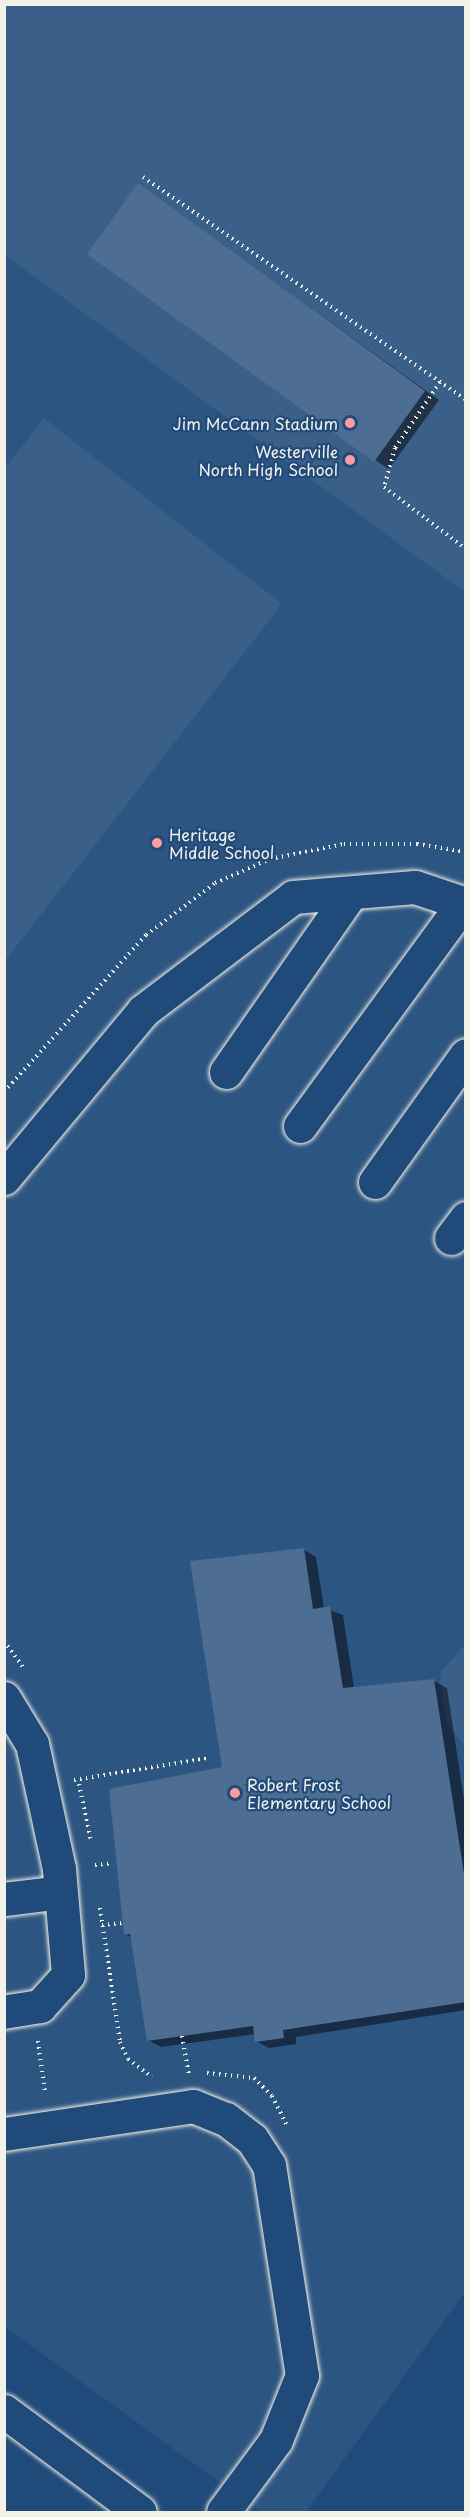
<!DOCTYPE html>
<html>
<head>
<meta charset="utf-8">
<style>
	body { margin:0 }
	#map { position:relative; width:470px; height:2517px; overflow:hidden; background:#1f4a7a; font-family:"Playpen Sans",sans-serif }
	div>[style] { position:absolute }
	[style*='--x'] { left:calc(var(--x)*1px); top:calc(var(--y)*1px); width:calc(var(--w)*1px); rotate:calc(var(--a)*1deg) }
	.built>* { inset:0; background:#2d5581 }
	.green>* { inset:0; background:#3a5f88 }
	.shadow>* { inset:0; background:#0007 }
	.building>* { inset:0; background:#4d6e92 }
	.path>* { height:4px; margin-top:-2px; transform-origin:0; background:repeating-linear-gradient(90deg,#f4f1e8 0 1.5px,transparent 0 6px) }
	.roads { filter:drop-shadow(0 0 2px #f4f1e8) drop-shadow(0 0 2px #f4f1e8) }
	.minor>* { height:33px; margin:-16.5px; padding:0 16.5px; transform-origin:16.5px; border-radius:16.5px; background:#1f4a7a }
	.major>* { height:33px; margin:-16.5px; padding:0 16.5px; transform-origin:16.5px; border-radius:16.5px; background:#1f4a7a }
	.dots>* { width:16px; height:16px; translate:-50% -50%; box-sizing:border-box; border:3px solid #1f4a7a; border-radius:50% }
	span { translate:-50% -50%; white-space:nowrap; text-align:center; line-height:1.15; -webkit-text-stroke:4.5px #1f4a7a; paint-order:stroke }
	.poi-label { font-size:16px; color:#f4f1e8 }
	.right { translate:-100% -50%; text-align:right }
	.left { translate:0 -50%; text-align:left }
	.frame { position:absolute; inset:0; border:6px solid #f4f1e8; pointer-events:none }
</style>
</head>
<body>
<div id="map">
	<div class="built">
		<i style="clip-path:polygon(5px 5px,465px 5px,465px 2292px,306px 2512px,261px 2512px,5px 2327px)"></i>
	</div>
	<div class="green">
		<i style="clip-path:polygon(5px 5px,465px 5px,465px 592px,5px 255px)"></i>
		<i style="clip-path:polygon(44px 418px,282px 604px,5px 961px,5px 468px)"></i>
		<i style="clip-path:polygon(465px 1645px,465px 1745px,447px 1725px,440px 1680px,441px 1671px)"></i>
	</div>
	<div class="shadow">
		<i style="clip-path:polygon(139px 185px,439px 400px,389px 469px,375px 460px)"></i>
		<i style="clip-path:polygon(304px 1550px,316px 1557px,324px 1608px,343px 1615px,354px 1688px,434px 1681px,447px 1688px,466px 1813px,466px 2010px,296px 2037px,296px 2044px,269px 2048px,256px 2041px,256px 2034px,161px 2047px,148px 2040px,132px 1938px,125px 1934px,224px 1768px)"></i>
	</div>
	<div class="building">
		<i style="clip-path:polygon(138px 183px,425px 391px,374px 462px,87px 254px)"></i>
		<i style="clip-path:polygon(304px 1548px,313px 1609px,330px 1606px,343px 1688px,434px 1679px,466px 1887px,466px 2002px,283px 2030px,284px 2038px,255px 2042px,253px 2026px,147px 2041px,130px 1934px,124px 1935px,109px 1789px,222px 1767px,190px 1561px)"></i>
	</div>
	<div class="path">
		<i style="--x:143;--y:177;--w:393;--a:34.6"></i>
		<i style="--x:440;--y:382;--w:80;--a:124.3"></i>
		<i style="--x:395;--y:448;--w:41;--a:105.8"></i>
		<i style="--x:384;--y:487;--w:103;--a:37.1"></i>
		<i style="--x:4;--y:1092;--w:212;--a:-47.9"></i>
		<i style="--x:146;--y:935;--w:86;--a:-37"></i>
		<i style="--x:215;--y:883;--w:60;--a:-23.6"></i>
		<i style="--x:270;--y:859;--w:76;--a:-11.5"></i>
		<i style="--x:344;--y:844;--w:73;--a:0"></i>
		<i style="--x:417;--y:844;--w:50;--a:9.3"></i>
		<i style="--x:4;--y:1641;--w:36;--a:54"></i>
		<i style="--x:74;--y:1780;--w:137;--a:-9.3"></i>
		<i style="--x:79;--y:1784;--w:58;--a:78.1"></i>
		<i style="--x:95;--y:1865;--w:18;--a:-6"></i>
		<i style="--x:100;--y:1908;--w:135;--a:81.5"></i>
		<i style="--x:120;--y:2042;--w:19;--a:65"></i>
		<i style="--x:128;--y:2059;--w:30;--a:37"></i>
		<i style="--x:102;--y:1925;--w:20;--a:-6"></i>
		<i style="--x:182;--y:2036;--w:39;--a:80"></i>
		<i style="--x:38;--y:2041;--w:52;--a:82.3"></i>
		<i style="--x:207;--y:2073;--w:47;--a:6.1"></i>
		<i style="--x:254;--y:2078;--w:25;--a:45"></i>
		<i style="--x:272;--y:2096;--w:33;--a:63"></i>
	</div>
	<div class="roads">
		<div class="minor">
			<i style="--x:226;--y:1072;--w:218;--a:-55.1"></i>
			<i style="--x:300;--y:1126;--w:276;--a:-53.8"></i>
			<i style="--x:4;--y:1178;--w:217;--a:-50.2"></i>
			<i style="--x:143;--y:1011;--w:188;--a:-37.2"></i>
			<i style="--x:293;--y:897;--w:122;--a:-4.7"></i>
			<i style="--x:415;--y:887;--w:54;--a:18.4"></i>
			<i style="--x:375;--y:1182;--w:156;--a:-54.4"></i>
			<i style="--x:451;--y:1238;--w:25;--a:-53"></i>
			<i style="--x:4;--y:1698;--w:54;--a:58.7"></i>
			<i style="--x:32;--y:1744;--w:128;--a:77.8"></i>
			<i style="--x:59;--y:1869;--w:106;--a:85.1"></i>
			<i style="--x:68;--y:1975;--w:42;--a:132.1"></i>
			<i style="--x:40;--y:2006;--w:36;--a:171"></i>
			<i style="--x:4;--y:1899;--w:57;--a:-7"></i>
			<i style="--x:4;--y:2134;--w:191;--a:-8.4"></i>
			<i style="--x:193;--y:2106;--w:35;--a:22"></i>
			<i style="--x:226;--y:2119;--w:33;--a:38"></i>
			<i style="--x:252;--y:2139;--w:31;--a:57"></i>
			<i style="--x:269;--y:2165;--w:213;--a:81.1"></i>
			<i style="--x:302;--y:2375;--w:70;--a:111.8"></i>
			<i style="--x:276;--y:2440;--w:89;--a:126.4"></i>
		</div>
		<div class="major">
			<i style="--x:4;--y:2411;--w:169;--a:36.6"></i>
		</div>
	</div>
	<div class="dots">
		<i style="left:350px;top:423px;background:#ff9aa2"></i>
		<i style="left:350px;top:460px;background:#ff9aa2"></i>
		<i style="left:157px;top:843px;background:#ff9aa2"></i>
		<i style="left:235px;top:1793px;background:#ff9aa2"></i>
	</div>
	<div class="poi-label">
		<span class="right" style="left:338px;top:423px">Jim McCann Stadium</span>
		<span class="right" style="left:338px;top:460px">Westerville<br>North High School</span>
		<span class="left" style="left:169px;top:843px">Heritage<br>Middle School</span>
		<span class="left" style="left:247px;top:1793px">Robert Frost<br>Elementary School</span>
	</div>
	<div class="frame"></div>
</div>
</body>
</html>
